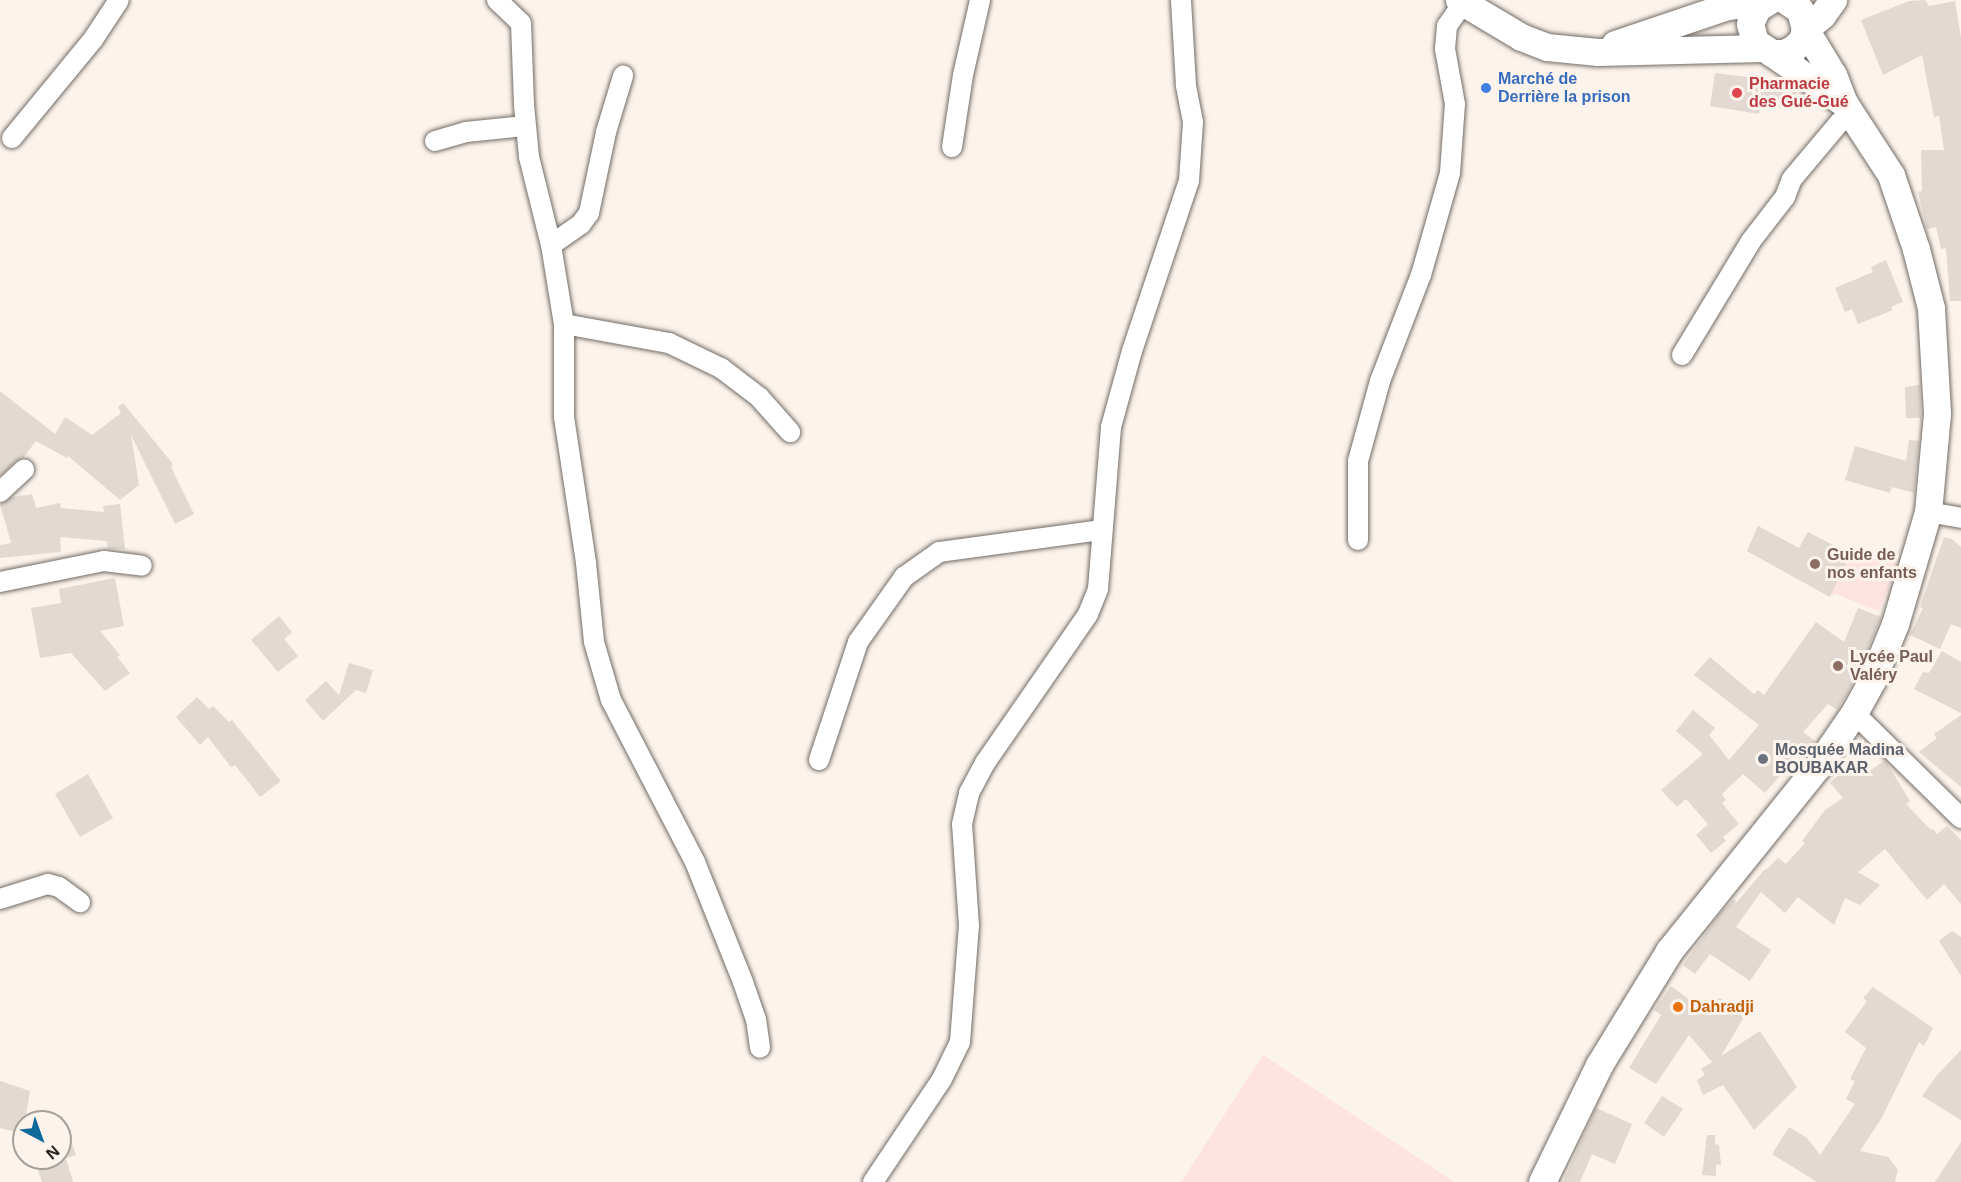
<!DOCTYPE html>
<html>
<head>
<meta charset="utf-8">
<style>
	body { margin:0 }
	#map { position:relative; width:1961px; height:1182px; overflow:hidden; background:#fbf3ec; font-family:Helvetica,sans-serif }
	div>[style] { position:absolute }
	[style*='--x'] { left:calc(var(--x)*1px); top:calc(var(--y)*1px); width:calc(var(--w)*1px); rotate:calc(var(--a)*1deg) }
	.education>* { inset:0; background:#fee3e0 }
	.building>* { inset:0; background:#e1d9d2 }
	.roads { filter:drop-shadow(0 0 2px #736c66) drop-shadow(0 0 2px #736c66) }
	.minor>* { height:20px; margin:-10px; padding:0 10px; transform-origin:10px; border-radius:10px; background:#fff }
	.secondary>* { height:27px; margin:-13.5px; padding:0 13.5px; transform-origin:13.5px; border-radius:13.5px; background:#fff }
	.dots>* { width:16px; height:16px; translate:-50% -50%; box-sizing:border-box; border:3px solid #fbf3ec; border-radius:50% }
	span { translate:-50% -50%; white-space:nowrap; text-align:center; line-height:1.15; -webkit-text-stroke:6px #fbf3ec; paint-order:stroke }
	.shop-label { font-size:16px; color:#366cbe; font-weight:700 }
	.left { translate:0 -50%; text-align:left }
	.health-label { font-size:16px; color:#be3a42; font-weight:700 }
	.education-label { font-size:16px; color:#785e54; font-weight:700 }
	.worship-label { font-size:16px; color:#5b616d; font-weight:700 }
	.food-label { font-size:16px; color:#c56008; font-weight:700 }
	.north { position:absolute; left:12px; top:1110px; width:60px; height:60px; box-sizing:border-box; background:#fbf3ec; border:2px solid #a6a09b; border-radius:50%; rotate:139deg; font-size:16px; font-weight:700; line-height:24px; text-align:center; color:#272422 }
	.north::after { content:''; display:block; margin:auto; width:21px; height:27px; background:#0d6a9a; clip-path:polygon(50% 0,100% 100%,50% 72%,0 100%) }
</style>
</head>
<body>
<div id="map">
	<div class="education">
		<i style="clip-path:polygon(1758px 526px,1799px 548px,1808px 532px,1850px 554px,1852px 547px,1898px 564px,1879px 611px,1836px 594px,1830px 597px,1747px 551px)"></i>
		<i style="clip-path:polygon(1263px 1055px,1454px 1182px,1181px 1182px)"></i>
	</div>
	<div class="building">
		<i style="clip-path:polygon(1925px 0,1929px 6px,1955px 1px,1961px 38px,1961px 301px,1950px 301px,1946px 248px,1941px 249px,1936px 227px,1927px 229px,1918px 192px,1922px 191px,1921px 150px,1944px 150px,1939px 116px,1934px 117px,1922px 55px,1883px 75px,1861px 20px,1909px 1px)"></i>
		<i style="clip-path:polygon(1715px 73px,1785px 82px,1797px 89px,1792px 110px,1761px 103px,1759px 114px,1710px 106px)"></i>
		<i style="clip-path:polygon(1886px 260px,1903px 302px,1891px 307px,1893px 310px,1858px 324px,1852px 309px,1845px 312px,1835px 288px,1873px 272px,1871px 267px)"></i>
		<i style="clip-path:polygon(1920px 385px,1921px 418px,1906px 418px,1905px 387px)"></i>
		<i style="clip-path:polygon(0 391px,55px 434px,65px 417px,92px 435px,121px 413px,118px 407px,123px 403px,173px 464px,171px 467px,194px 514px,175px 524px,131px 435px,139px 485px,120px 500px,68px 456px,67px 458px,36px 441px,23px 458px,16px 461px,0 476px)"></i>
		<i style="clip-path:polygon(1909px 440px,1919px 441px,1914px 493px,1892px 487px,1890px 493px,1845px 480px,1855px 446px,1906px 461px)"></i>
		<i style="clip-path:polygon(32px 494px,36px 508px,60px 503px,61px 508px,104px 512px,103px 506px,120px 504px,125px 549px,108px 549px,107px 541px,60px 537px,61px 552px,0 558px,0 545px,11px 543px,0 504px,12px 497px)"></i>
		<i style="clip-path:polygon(1758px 526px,1799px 548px,1808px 532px,1850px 554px,1830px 597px,1747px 551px)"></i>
		<i style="clip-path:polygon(1944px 537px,1952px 539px,1961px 547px,1961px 628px,1951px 624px,1940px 649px,1910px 635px,1923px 608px,1920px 607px)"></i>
		<i style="clip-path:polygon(115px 578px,124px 626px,100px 631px,120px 655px,117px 657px,130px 673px,105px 691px,71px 653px,40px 658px,31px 608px,61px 603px,59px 589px)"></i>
		<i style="clip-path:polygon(1858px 608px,1881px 617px,1858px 673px,1845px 697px,1837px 710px,1828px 704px,1803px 732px,1815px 741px,1801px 759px,1797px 756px,1765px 793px,1743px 774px,1722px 794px,1726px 800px,1722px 803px,1739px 824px,1723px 837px,1726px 841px,1711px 853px,1696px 835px,1708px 824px,1686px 799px,1677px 807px,1661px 790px,1703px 754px,1676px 731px,1693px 710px,1715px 728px,1709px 735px,1729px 760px,1759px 725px,1694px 675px,1710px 657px,1754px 694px,1758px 690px,1764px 695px,1816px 622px,1844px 642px)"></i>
		<i style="clip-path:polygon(279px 616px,292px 632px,284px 639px,298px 656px,278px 672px,251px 640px)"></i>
		<i style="clip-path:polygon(1942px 651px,1961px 662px,1961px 713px,1914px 689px,1923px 672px,1929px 673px)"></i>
		<i style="clip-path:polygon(349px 663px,373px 670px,366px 693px,356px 690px,323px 721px,305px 700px,326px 681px,339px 695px)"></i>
		<i style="clip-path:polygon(197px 697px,209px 709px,213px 706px,229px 722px,232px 720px,281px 781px,260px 797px,235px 765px,231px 767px,208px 737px,200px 745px,176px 717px)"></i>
		<i style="clip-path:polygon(1961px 715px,1961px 787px,1919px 752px,1937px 738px,1934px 734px)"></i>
		<i style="clip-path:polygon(1885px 760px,1910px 801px,1906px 804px,1931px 830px,1933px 829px,1937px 834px,1947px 826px,1961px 840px,1961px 904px,1944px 884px,1927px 900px,1885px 849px,1858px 872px,1880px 885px,1860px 905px,1845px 898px,1834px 925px,1798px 897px,1785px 913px,1761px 892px,1736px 927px,1771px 950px,1750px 981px,1710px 954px,1695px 974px,1683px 965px,1720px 913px,1734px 899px,1737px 902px,1765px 869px,1766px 870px,1778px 858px,1786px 864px,1805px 843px,1802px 841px,1825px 810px,1843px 798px,1830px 783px,1850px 764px,1861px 777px)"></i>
		<i style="clip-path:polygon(88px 774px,113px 818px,80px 837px,55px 794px)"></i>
		<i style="clip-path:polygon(1952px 931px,1961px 937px,1961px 976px,1939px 941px)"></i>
		<i style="clip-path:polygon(1671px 986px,1709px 1014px,1719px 998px,1747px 1012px,1721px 1056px,1760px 1031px,1797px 1087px,1754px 1130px,1723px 1085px,1703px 1095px,1697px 1080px,1705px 1075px,1701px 1069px,1712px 1062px,1689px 1035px,1656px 1084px,1629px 1068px,1661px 1015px,1654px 1010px)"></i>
		<i style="clip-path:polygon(1873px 987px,1933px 1028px,1924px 1046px,1919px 1042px,1881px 1119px,1860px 1151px,1888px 1157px,1898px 1170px,1895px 1182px,1817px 1182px,1772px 1154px,1789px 1127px,1807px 1138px,1820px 1155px,1855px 1104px,1846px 1099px,1855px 1081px,1850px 1079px,1866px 1048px,1845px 1032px,1867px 1001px,1863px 998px)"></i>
		<i style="clip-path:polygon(1961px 1050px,1961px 1120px,1922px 1096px,1938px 1074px)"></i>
		<i style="clip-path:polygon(0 1081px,30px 1091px,23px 1134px,0 1128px)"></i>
		<i style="clip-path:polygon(1662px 1096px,1683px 1109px,1664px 1137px,1644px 1123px)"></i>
		<i style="clip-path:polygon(1596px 1108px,1632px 1124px,1615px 1164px,1592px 1154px,1580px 1182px,1563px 1182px)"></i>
		<i style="clip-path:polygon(62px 1115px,76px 1155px,66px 1158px,73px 1182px,42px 1182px,34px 1158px,60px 1158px,60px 1116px)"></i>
		<i style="clip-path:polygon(1707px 1135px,1715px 1135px,1715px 1144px,1719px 1145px,1721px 1165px,1716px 1164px,1716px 1176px,1702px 1175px)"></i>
		<i style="clip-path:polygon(1961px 1142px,1961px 1182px,1935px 1182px)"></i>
	</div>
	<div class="roads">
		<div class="minor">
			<i style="--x:497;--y:0;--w:33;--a:44"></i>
			<i style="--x:521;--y:23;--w:82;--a:87.9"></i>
			<i style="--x:524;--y:105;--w:52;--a:84.5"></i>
			<i style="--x:529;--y:157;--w:91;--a:76"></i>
			<i style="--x:551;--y:245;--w:80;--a:80.7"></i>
			<i style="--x:564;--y:324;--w:93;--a:90"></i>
			<i style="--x:564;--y:417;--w:148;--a:81.4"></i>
			<i style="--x:586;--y:563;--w:79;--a:84.2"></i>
			<i style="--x:594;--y:642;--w:60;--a:73.7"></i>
			<i style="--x:611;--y:700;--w:182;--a:62.6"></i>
			<i style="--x:695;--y:862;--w:129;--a:68.2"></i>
			<i style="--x:743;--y:982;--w:39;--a:71"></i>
			<i style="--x:756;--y:1019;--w:29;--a:82"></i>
			<i style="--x:12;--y:138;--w:129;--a:-50.6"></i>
			<i style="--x:94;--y:38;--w:45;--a:-56.7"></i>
			<i style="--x:435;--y:141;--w:32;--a:-16"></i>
			<i style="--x:466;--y:132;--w:59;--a:-5.8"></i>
			<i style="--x:952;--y:147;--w:73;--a:-81.3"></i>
			<i style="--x:963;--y:75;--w:77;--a:-77.2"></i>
			<i style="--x:551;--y:245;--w:37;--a:-35"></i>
			<i style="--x:581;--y:224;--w:14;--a:-54"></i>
			<i style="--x:589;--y:213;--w:83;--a:-78.1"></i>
			<i style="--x:606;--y:132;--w:59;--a:-73.1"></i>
			<i style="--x:564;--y:324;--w:107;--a:10.3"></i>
			<i style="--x:669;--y:343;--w:58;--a:25.7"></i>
			<i style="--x:721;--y:368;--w:48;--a:37.3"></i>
			<i style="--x:759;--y:397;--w:47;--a:48.5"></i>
			<i style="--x:1682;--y:355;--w:133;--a:-58.8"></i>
			<i style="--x:1751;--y:241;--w:56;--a:-52.3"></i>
			<i style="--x:1785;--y:197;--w:19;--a:-69"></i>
			<i style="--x:1792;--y:179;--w:73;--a:-50"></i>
			<i style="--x:1839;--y:123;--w:16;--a:-40"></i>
			<i style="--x:0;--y:492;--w:33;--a:-43"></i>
			<i style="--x:1928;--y:512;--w:34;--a:10"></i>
			<i style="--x:1358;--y:540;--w:79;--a:-90"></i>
			<i style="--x:1358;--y:461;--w:83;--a:-74.6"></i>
			<i style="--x:1380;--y:381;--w:114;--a:-68.9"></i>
			<i style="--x:1421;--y:275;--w:106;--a:-74.1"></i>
			<i style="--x:1450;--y:173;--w:69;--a:-85.9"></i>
			<i style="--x:1455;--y:104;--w:56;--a:-100.3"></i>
			<i style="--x:1445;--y:49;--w:23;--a:-85"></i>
			<i style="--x:1447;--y:26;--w:28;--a:-55"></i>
			<i style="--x:0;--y:582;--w:106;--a:-11.4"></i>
			<i style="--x:104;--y:561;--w:38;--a:7"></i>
			<i style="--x:1854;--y:713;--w:150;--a:44.5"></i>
			<i style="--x:819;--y:760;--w:124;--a:-71.7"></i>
			<i style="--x:858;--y:642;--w:80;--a:-54.7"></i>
			<i style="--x:904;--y:577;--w:43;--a:-35.5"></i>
			<i style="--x:939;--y:552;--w:164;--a:-7.7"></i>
			<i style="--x:0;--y:899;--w:50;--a:-17.4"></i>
			<i style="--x:48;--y:884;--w:11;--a:15"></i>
			<i style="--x:59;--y:887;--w:26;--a:36"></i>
			<i style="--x:873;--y:1182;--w:124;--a:-56.2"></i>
			<i style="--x:942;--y:1079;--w:41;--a:-64.1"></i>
			<i style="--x:960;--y:1042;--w:116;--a:-85.6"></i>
			<i style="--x:969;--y:926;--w:102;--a:-93.9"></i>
			<i style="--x:962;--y:824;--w:32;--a:-77"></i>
			<i style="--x:969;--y:793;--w:34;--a:-62"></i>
			<i style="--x:985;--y:763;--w:181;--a:-55.3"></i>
			<i style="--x:1088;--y:614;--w:27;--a:-68"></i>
			<i style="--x:1098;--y:589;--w:163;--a:-85.4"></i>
			<i style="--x:1111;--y:427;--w:79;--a:-74.6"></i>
			<i style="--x:1132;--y:351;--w:179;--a:-71.5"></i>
			<i style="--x:1189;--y:181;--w:59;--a:-86.1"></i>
			<i style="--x:1193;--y:122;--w:38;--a:-101"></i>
			<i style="--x:1186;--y:85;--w:85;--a:-93.4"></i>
		</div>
		<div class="secondary">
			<i style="--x:1459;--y:0;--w:72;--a:30.8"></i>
			<i style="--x:1521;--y:37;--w:28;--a:21"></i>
			<i style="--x:1547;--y:47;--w:51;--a:5.6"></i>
			<i style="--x:1598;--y:52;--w:163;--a:-1.4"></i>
			<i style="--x:1770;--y:0;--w:15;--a:148"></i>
			<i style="--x:1757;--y:8;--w:17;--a:114"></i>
			<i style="--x:1750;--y:24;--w:19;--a:74"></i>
			<i style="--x:1755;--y:42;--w:20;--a:33"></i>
			<i style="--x:1772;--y:53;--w:12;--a:0"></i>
			<i style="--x:1784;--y:53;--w:11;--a:-27"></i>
			<i style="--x:1794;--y:48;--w:11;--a:-45"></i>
			<i style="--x:1802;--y:40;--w:11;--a:-75"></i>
			<i style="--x:1805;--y:29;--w:20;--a:-105"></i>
			<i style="--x:1800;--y:10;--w:18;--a:-146"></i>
			<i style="--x:1615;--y:44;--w:118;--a:-18.7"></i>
			<i style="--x:1727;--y:6;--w:38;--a:-6"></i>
			<i style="--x:1772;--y:53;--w:88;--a:34.8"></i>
			<i style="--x:1542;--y:1182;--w:130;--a:-64"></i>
			<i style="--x:1599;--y:1065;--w:134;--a:-58.4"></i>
			<i style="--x:1669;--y:951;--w:236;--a:-51.2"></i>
			<i style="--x:1817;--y:767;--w:65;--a:-55.6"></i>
			<i style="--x:1854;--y:713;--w:38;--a:-61"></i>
			<i style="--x:1872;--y:680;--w:61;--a:-67.7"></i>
			<i style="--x:1895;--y:624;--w:117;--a:-73.6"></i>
			<i style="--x:1928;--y:512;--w:99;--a:-84.8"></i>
			<i style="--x:1937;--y:413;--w:105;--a:-93.3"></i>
			<i style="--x:1931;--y:308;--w:61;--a:-104.3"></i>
			<i style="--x:1916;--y:249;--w:78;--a:-108.7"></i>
			<i style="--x:1891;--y:175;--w:86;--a:-123.1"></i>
			<i style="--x:1844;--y:103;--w:30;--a:-111"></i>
			<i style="--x:1833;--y:75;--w:54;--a:-121.3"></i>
			<i style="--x:1805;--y:29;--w:22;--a:-39"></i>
			<i style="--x:1822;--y:15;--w:19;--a:-54"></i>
		</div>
	</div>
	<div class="dots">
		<i style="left:1486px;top:88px;background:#3f7fe0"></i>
		<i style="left:1737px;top:93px;background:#e0444e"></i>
		<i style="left:1815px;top:564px;background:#8d6e63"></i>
		<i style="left:1838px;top:666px;background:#8d6e63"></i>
		<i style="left:1763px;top:759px;background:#6b7280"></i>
		<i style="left:1678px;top:1007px;background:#e8710a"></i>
	</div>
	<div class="shop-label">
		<span class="left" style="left:1498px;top:88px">Marché de<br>Derrière la prison</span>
	</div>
	<div class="health-label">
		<span class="left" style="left:1749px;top:93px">Pharmacie<br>des Gué-Gué</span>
	</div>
	<div class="education-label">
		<span class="left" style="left:1827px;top:564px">Guide de<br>nos enfants</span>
		<span class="left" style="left:1850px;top:666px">Lycée Paul<br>Valéry</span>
	</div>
	<div class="worship-label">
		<span class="left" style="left:1775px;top:759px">Mosquée Madina<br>BOUBAKAR</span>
	</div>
	<div class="food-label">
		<span class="left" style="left:1690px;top:1007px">Dahradji</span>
	</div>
	<div class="north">N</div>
</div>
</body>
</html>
